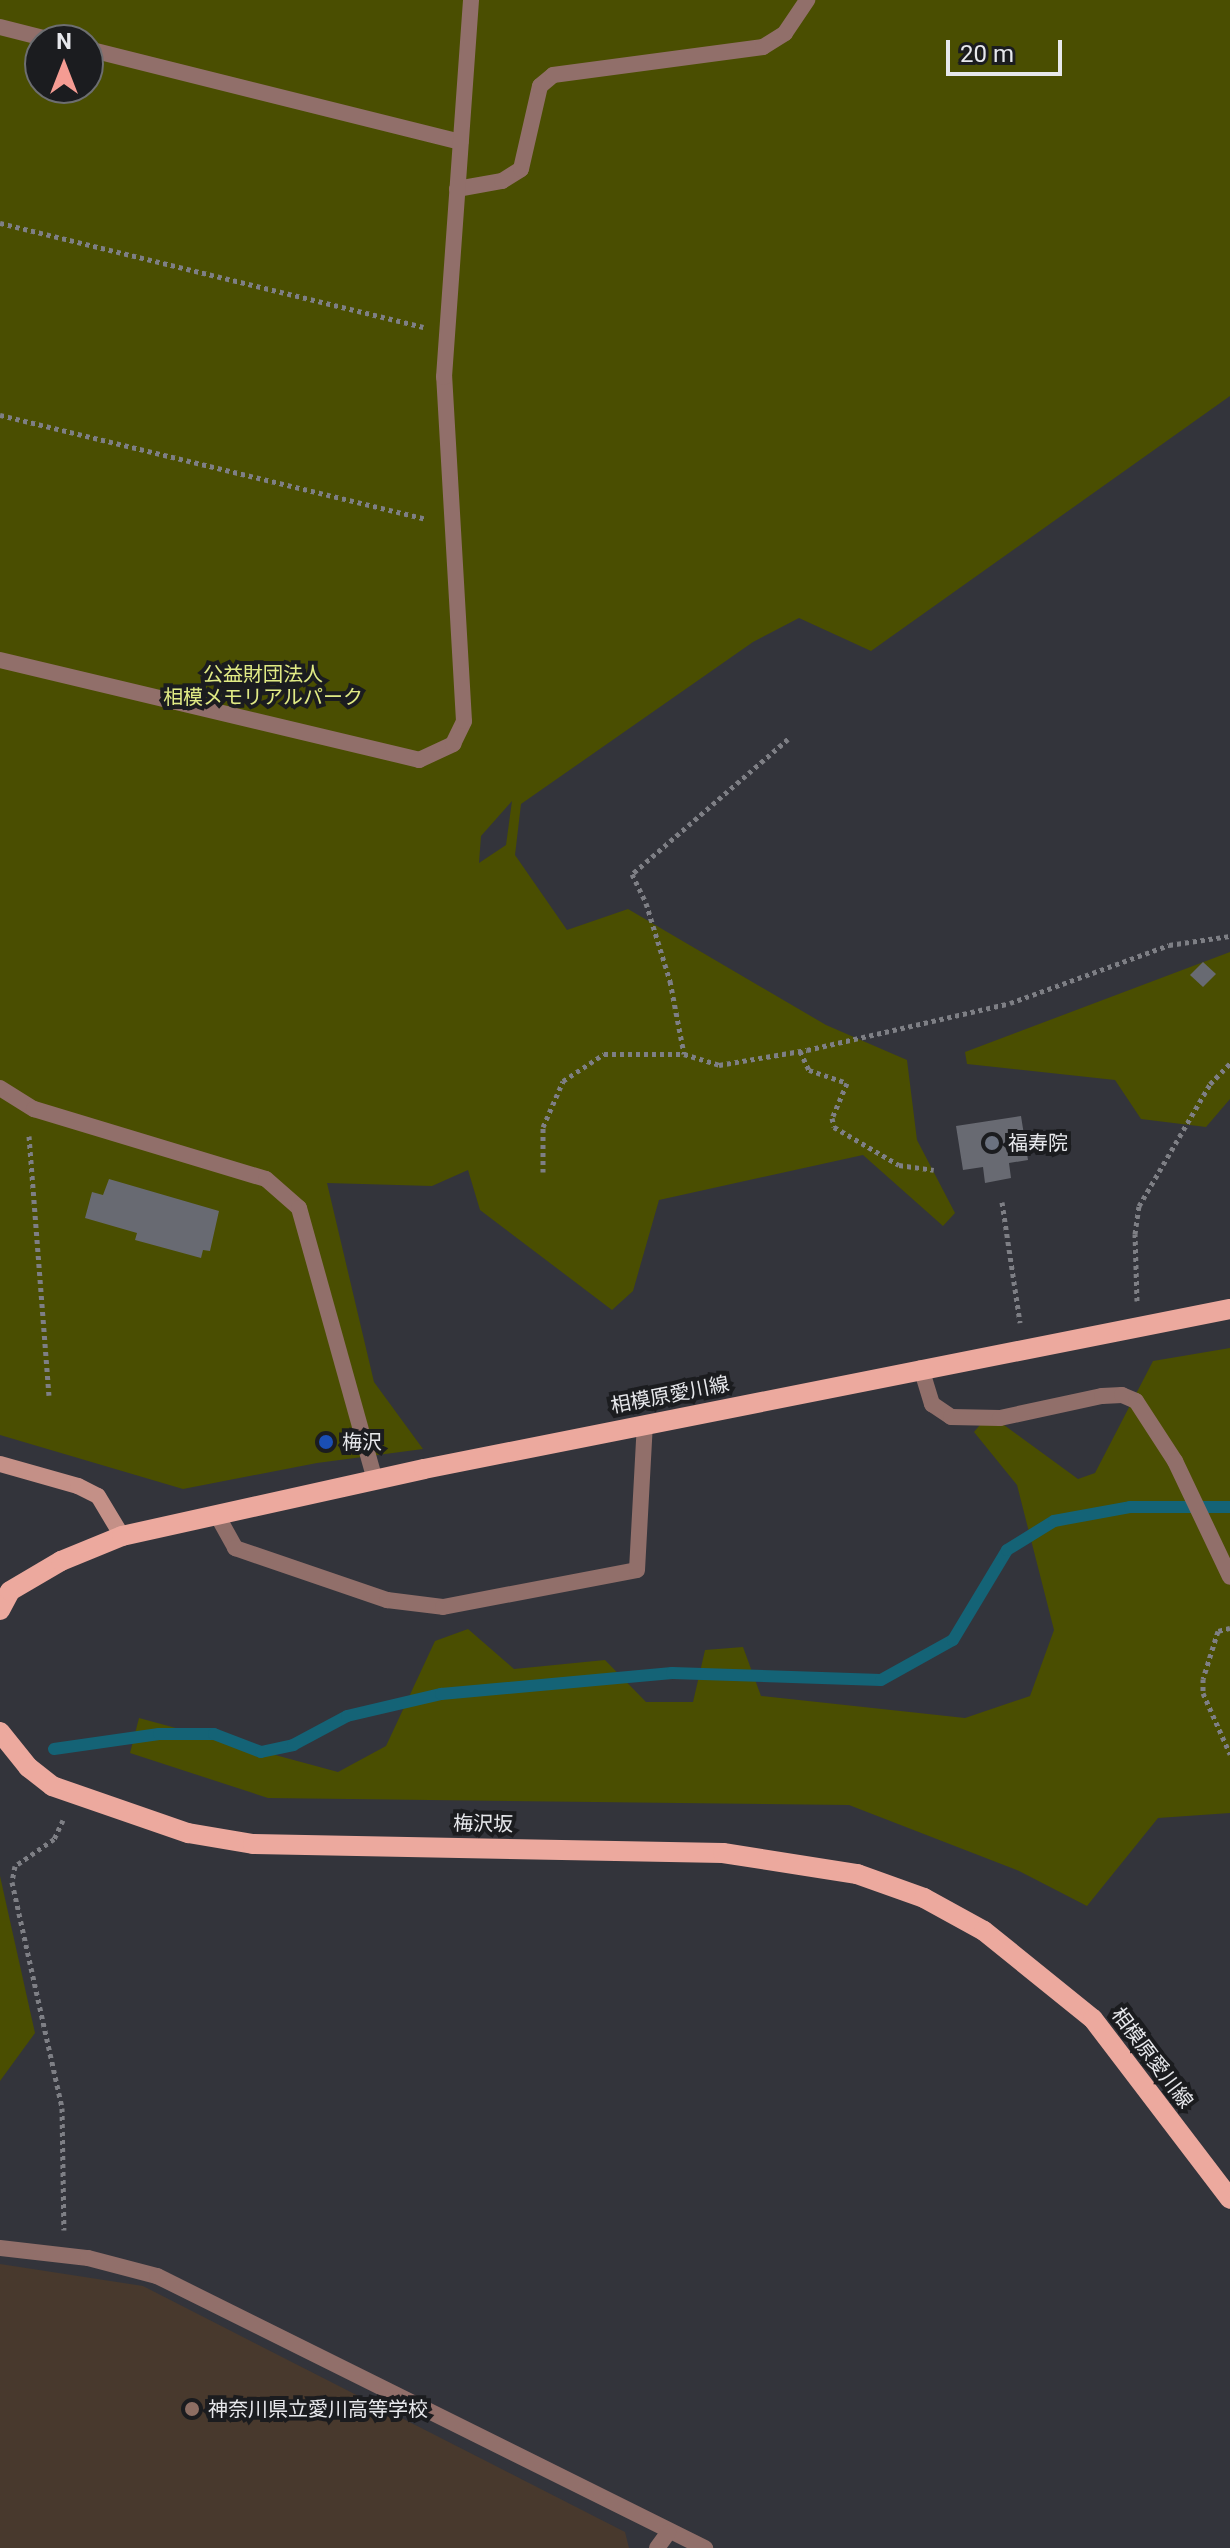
<!DOCTYPE html>
<html>
<head>
<meta charset="utf-8">
<style>
	body { margin:0 }
	#map { position:relative; width:1230px; height:2548px; overflow:hidden; background:#33343b; font-family:Roboto,"Noto Sans JP",sans-serif }
	div>[style] { position:absolute }
	[style*='--x'] { left:calc(var(--x)*1px); top:calc(var(--y)*1px); width:calc(var(--w)*1px); rotate:calc(var(--a)*1deg) }
	.education>* { inset:0; background:#48392d }
	.green>* { inset:0; background:#4a4e01 }
	.stream>* { height:12px; margin:-6px; padding:0 6px; transform-origin:6px; border-radius:6px; background:#146376 }
	.building>* { inset:0; background:#686a72 }
	.path>* { height:5px; margin-top:-2.5px; transform-origin:0; background:repeating-linear-gradient(90deg,#7e7f85 0 4px,transparent 0 8px) }
	.lane>* { height:16px; margin:-8px; padding:0 8px; transform-origin:8px; border-radius:8px; background:#916f6a }
	.street>* { height:16px; margin:-8px; padding:0 8px; transform-origin:8px; border-radius:8px; background:#916f6a }
	.secondary>* { height:16px; margin:-8px; padding:0 8px; transform-origin:8px; border-radius:8px; background:#c49087 }
	.primary>* { height:20px; margin:-10px; padding:0 10px; transform-origin:10px; border-radius:10px; background:#eca99e }
	.dots>* { width:22px; height:22px; translate:-50% -50%; box-sizing:border-box; border:4px solid #1b1c1f; border-radius:50% }
	span { translate:-50% -50%; white-space:nowrap; text-align:center; line-height:1.15; -webkit-text-stroke:8px #1b1c1f; paint-order:stroke }
	.park-label { font-size:20px; color:#e1eb85 }
	.poi-label { font-size:20px; color:#e7e8ec }
	.left { translate:0 -50%; text-align:left }
	.street-label { font-size:20px; color:#e7e8ec }
	.north { position:absolute; left:24px; top:24px; width:80px; height:80px; box-sizing:border-box; background:#1b1c1f; border:2px solid #6d6e71; border-radius:50%; rotate:0deg; font-size:22px; font-weight:700; line-height:32px; text-align:center; color:#e7e8ec }
	.north::after { content:''; display:block; margin:auto; width:28px; height:36px; background:#f59c93; clip-path:polygon(50% 0,100% 100%,50% 72%,0 100%) }
	.scale { position:absolute; left:946px; top:40px; width:116px; height:36px; box-sizing:border-box; border:4px solid #e7e8ec; border-top:0; padding-left:10px; font-size:24px; line-height:28px; white-space:nowrap; color:#e7e8ec; -webkit-text-stroke:6px #1b1c1f; paint-order:stroke }
</style>
</head>
<body>
<div id="map">
	<div class="education">
		<i style="clip-path:polygon(0 2264px,143px 2286px,625px 2532px,629px 2548px,0 2548px)"></i>
	</div>
	<div class="green">
		<i style="clip-path:polygon(evenodd,0 0,1230px 0,1230px 396px,871px 651px,799px 618px,753px 642px,521px 804px,515px 855px,567px 930px,628px 909px,826px 1025px,907px 1060px,917px 1140px,955px 1213px,943px 1226px,863px 1155px,659px 1200px,633px 1291px,612px 1310px,480px 1210px,468px 1170px,432px 1186px,327px 1183px,374px 1382px,423px 1449px,317px 1463px,183px 1489px,0 1435px,0 0,40px 40px,88px 40px,88px 88px,40px 88px,40px 40px,0 0,512px 801px,506px 845px,479px 863px,481px 836px,512px 801px)"></i>
		<i style="clip-path:polygon(1230px 952px,1230px 1099px,1206px 1127px,1141px 1119px,1115px 1080px,967px 1064px,965px 1052px)"></i>
		<i style="clip-path:polygon(1230px 1348px,1230px 1813px,1158px 1818px,1087px 1906px,1019px 1871px,849px 1805px,268px 1798px,130px 1753px,139px 1718px,338px 1772px,386px 1746px,435px 1641px,468px 1629px,514px 1669px,605px 1660px,646px 1702px,693px 1702px,705px 1650px,743px 1647px,761px 1696px,965px 1718px,1030px 1696px,1054px 1630px,1017px 1485px,974px 1432px,989px 1414px,1078px 1479px,1095px 1473px,1153px 1361px)"></i>
		<i style="clip-path:polygon(0 1876px,35px 2033px,0 2081px)"></i>
	</div>
	<div class="stream">
		<i style="--x:54;--y:1749;--w:106;--a:-8.1"></i>
		<i style="--x:159;--y:1734;--w:55;--a:0"></i>
		<i style="--x:214;--y:1734;--w:50;--a:21"></i>
		<i style="--x:261;--y:1752;--w:33;--a:-12"></i>
		<i style="--x:293;--y:1745;--w:61;--a:-28.2"></i>
		<i style="--x:347;--y:1716;--w:97;--a:-13.2"></i>
		<i style="--x:441;--y:1694;--w:232;--a:-5.2"></i>
		<i style="--x:672;--y:1673;--w:209;--a:1.9"></i>
		<i style="--x:881;--y:1680;--w:82;--a:-29.1"></i>
		<i style="--x:953;--y:1640;--w:105;--a:-59"></i>
		<i style="--x:1007;--y:1550;--w:55;--a:-31.7"></i>
		<i style="--x:1054;--y:1521;--w:77;--a:-10.4"></i>
		<i style="--x:1130;--y:1507;--w:100;--a:0"></i>
	</div>
	<div class="building">
		<i style="clip-path:polygon(1203px 962px,1216px 974px,1203px 987px,1190px 975px)"></i>
		<i style="clip-path:polygon(1021px 1116px,1028px 1160px,1009px 1163px,1011px 1178px,985px 1183px,983px 1167px,963px 1170px,956px 1126px)"></i>
		<i style="clip-path:polygon(109px 1179px,219px 1211px,210px 1251px,203px 1250px,201px 1258px,135px 1240px,137px 1233px,85px 1218px,92px 1192px,103px 1195px)"></i>
	</div>
	<div class="path">
		<i style="--x:0;--y:223;--w:436;--a:13.8"></i>
		<i style="--x:0;--y:415;--w:439;--a:13.7"></i>
		<i style="--x:788;--y:739;--w:206;--a:139.1"></i>
		<i style="--x:632;--y:874;--w:32;--a:64"></i>
		<i style="--x:646;--y:903;--w:82;--a:72.9"></i>
		<i style="--x:670;--y:981;--w:74;--a:79.1"></i>
		<i style="--x:684;--y:1054;--w:37;--a:17"></i>
		<i style="--x:719;--y:1065;--w:89;--a:-9.7"></i>
		<i style="--x:807;--y:1050;--w:208;--a:-13"></i>
		<i style="--x:1010;--y:1003;--w:169;--a:-20"></i>
		<i style="--x:1169;--y:945;--w:62;--a:-8.4"></i>
		<i style="--x:800;--y:1051;--w:21;--a:65"></i>
		<i style="--x:809;--y:1070;--w:40;--a:18.9"></i>
		<i style="--x:847;--y:1083;--w:38;--a:113"></i>
		<i style="--x:832;--y:1118;--w:9;--a:77"></i>
		<i style="--x:834;--y:1127;--w:75;--a:30.3"></i>
		<i style="--x:899;--y:1165;--w:35;--a:8"></i>
		<i style="--x:29;--y:1136;--w:260;--a:85.6"></i>
		<i style="--x:543;--y:1172;--w:45;--a:-90"></i>
		<i style="--x:543;--y:1127;--w:50;--a:-66.5"></i>
		<i style="--x:563;--y:1081;--w:49;--a:-33.4"></i>
		<i style="--x:604;--y:1054;--w:80;--a:0"></i>
		<i style="--x:1002;--y:1202;--w:122;--a:81.5"></i>
		<i style="--x:1137;--y:1301;--w:67;--a:-91.7"></i>
		<i style="--x:1135;--y:1234;--w:28;--a:-82"></i>
		<i style="--x:1139;--y:1206;--w:141;--a:-59.8"></i>
		<i style="--x:1210;--y:1084;--w:29;--a:-46"></i>
		<i style="--x:1230;--y:1628;--w:12;--a:166"></i>
		<i style="--x:1218;--y:1631;--w:50;--a:107.4"></i>
		<i style="--x:1203;--y:1679;--w:14;--a:90"></i>
		<i style="--x:1203;--y:1693;--w:67;--a:66.1"></i>
		<i style="--x:63;--y:1820;--w:21;--a:115"></i>
		<i style="--x:54;--y:1839;--w:47;--a:145.3"></i>
		<i style="--x:15;--y:1866;--w:16;--a:101"></i>
		<i style="--x:12;--y:1882;--w:231;--a:77.5"></i>
		<i style="--x:62;--y:2108;--w:122;--a:89.1"></i>
	</div>
	<div class="lane">
		<i style="--x:0;--y:27;--w:53;--a:14.3"></i>
		<i style="--x:88;--y:49;--w:384;--a:14"></i>
		<i style="--x:457;--y:189;--w:46;--a:-10.1"></i>
		<i style="--x:502;--y:181;--w:22;--a:-32"></i>
		<i style="--x:521;--y:169;--w:85;--a:-77.1"></i>
		<i style="--x:540;--y:86;--w:17;--a:-40"></i>
		<i style="--x:553;--y:75;--w:212;--a:-7.6"></i>
		<i style="--x:763;--y:47;--w:26;--a:-32"></i>
		<i style="--x:785;--y:33;--w:40;--a:-56"></i>
		<i style="--x:0;--y:660;--w:431;--a:13.4"></i>
		<i style="--x:419;--y:760;--w:38;--a:-25"></i>
		<i style="--x:453;--y:744;--w:25;--a:-64"></i>
		<i style="--x:464;--y:721;--w:345;--a:-93.3"></i>
		<i style="--x:444;--y:377;--w:378;--a:-85.9"></i>
		<i style="--x:0;--y:1088;--w:40;--a:32"></i>
		<i style="--x:34;--y:1109;--w:242;--a:16.8"></i>
		<i style="--x:266;--y:1179;--w:44;--a:41.3"></i>
		<i style="--x:299;--y:1208;--w:282;--a:74.4"></i>
		<i style="--x:921;--y:1368;--w:38;--a:73"></i>
		<i style="--x:932;--y:1404;--w:23;--a:34"></i>
		<i style="--x:951;--y:1417;--w:49;--a:1.2"></i>
		<i style="--x:1000;--y:1418;--w:104;--a:-12.2"></i>
		<i style="--x:1102;--y:1396;--w:20;--a:-3"></i>
		<i style="--x:1122;--y:1395;--w:15;--a:23"></i>
		<i style="--x:1136;--y:1401;--w:72;--a:57"></i>
		<i style="--x:1175;--y:1461;--w:128;--a:64.6"></i>
		<i style="--x:217;--y:1515;--w:38;--a:61"></i>
		<i style="--x:235;--y:1548;--w:161;--a:18.9"></i>
		<i style="--x:387;--y:1600;--w:56;--a:7.1"></i>
		<i style="--x:443;--y:1607;--w:197;--a:-10.8"></i>
		<i style="--x:637;--y:1570;--w:146;--a:-86.9"></i>
	</div>
	<div class="street">
		<i style="--x:0;--y:2248;--w:89;--a:6.5"></i>
		<i style="--x:88;--y:2258;--w:71;--a:14.6"></i>
		<i style="--x:157;--y:2276;--w:612;--a:26.4"></i>
		<i style="--x:657;--y:2548;--w:19;--a:-54"></i>
	</div>
	<div class="secondary">
		<i style="--x:0;--y:1464;--w:81;--a:15.8"></i>
		<i style="--x:78;--y:1486;--w:22;--a:27"></i>
		<i style="--x:98;--y:1496;--w:47;--a:59"></i>
	</div>
	<div class="primary">
		<i style="--x:0;--y:1610;--w:21;--a:-62"></i>
		<i style="--x:10;--y:1591;--w:59;--a:-30.5"></i>
		<i style="--x:61;--y:1561;--w:66;--a:-22.3"></i>
		<i style="--x:122;--y:1536;--w:309;--a:-12.5"></i>
		<i style="--x:424;--y:1469;--w:822;--a:-11.23"></i>
		<i style="--x:0;--y:1732;--w:45;--a:51.3"></i>
		<i style="--x:28;--y:1767;--w:31;--a:38"></i>
		<i style="--x:52;--y:1786;--w:144;--a:19.1"></i>
		<i style="--x:188;--y:1833;--w:66;--a:9.6"></i>
		<i style="--x:253;--y:1844;--w:470;--a:1.1"></i>
		<i style="--x:723;--y:1853;--w:136;--a:8.9"></i>
		<i style="--x:857;--y:1874;--w:71;--a:19.7"></i>
		<i style="--x:924;--y:1898;--w:68;--a:28.8"></i>
		<i style="--x:984;--y:1931;--w:140;--a:38.9"></i>
		<i style="--x:1093;--y:2019;--w:226;--a:52.7"></i>
	</div>
	<div class="dots">
		<i style="left:992px;top:1143px;background:#6b7280"></i>
		<i style="left:326px;top:1442px;background:#1a4fb4"></i>
		<i style="left:192px;top:2409px;background:#8d6e63"></i>
	</div>
	<div class="park-label">
		<span style="left:263px;top:686px">公益財団法人<br>相模メモリアルパーク</span>
	</div>
	<div class="poi-label">
		<span class="left" style="left:1008px;top:1143px">福寿院</span>
		<span class="left" style="left:342px;top:1442px">梅沢</span>
		<span class="left" style="left:208px;top:2409px">神奈川県立愛川高等学校</span>
	</div>
	<div class="street-label">
		<span style="left:670px;top:1395px;rotate:-11deg">相模原愛川線</span>
		<span style="left:483px;top:1824px;rotate:1deg">梅沢坂</span>
		<span style="left:1152px;top:2058px;rotate:53deg">相模原愛川線</span>
	</div>
	<div class="north">N</div>
	<div class="scale">20 m</div>
</div>
</body>
</html>
